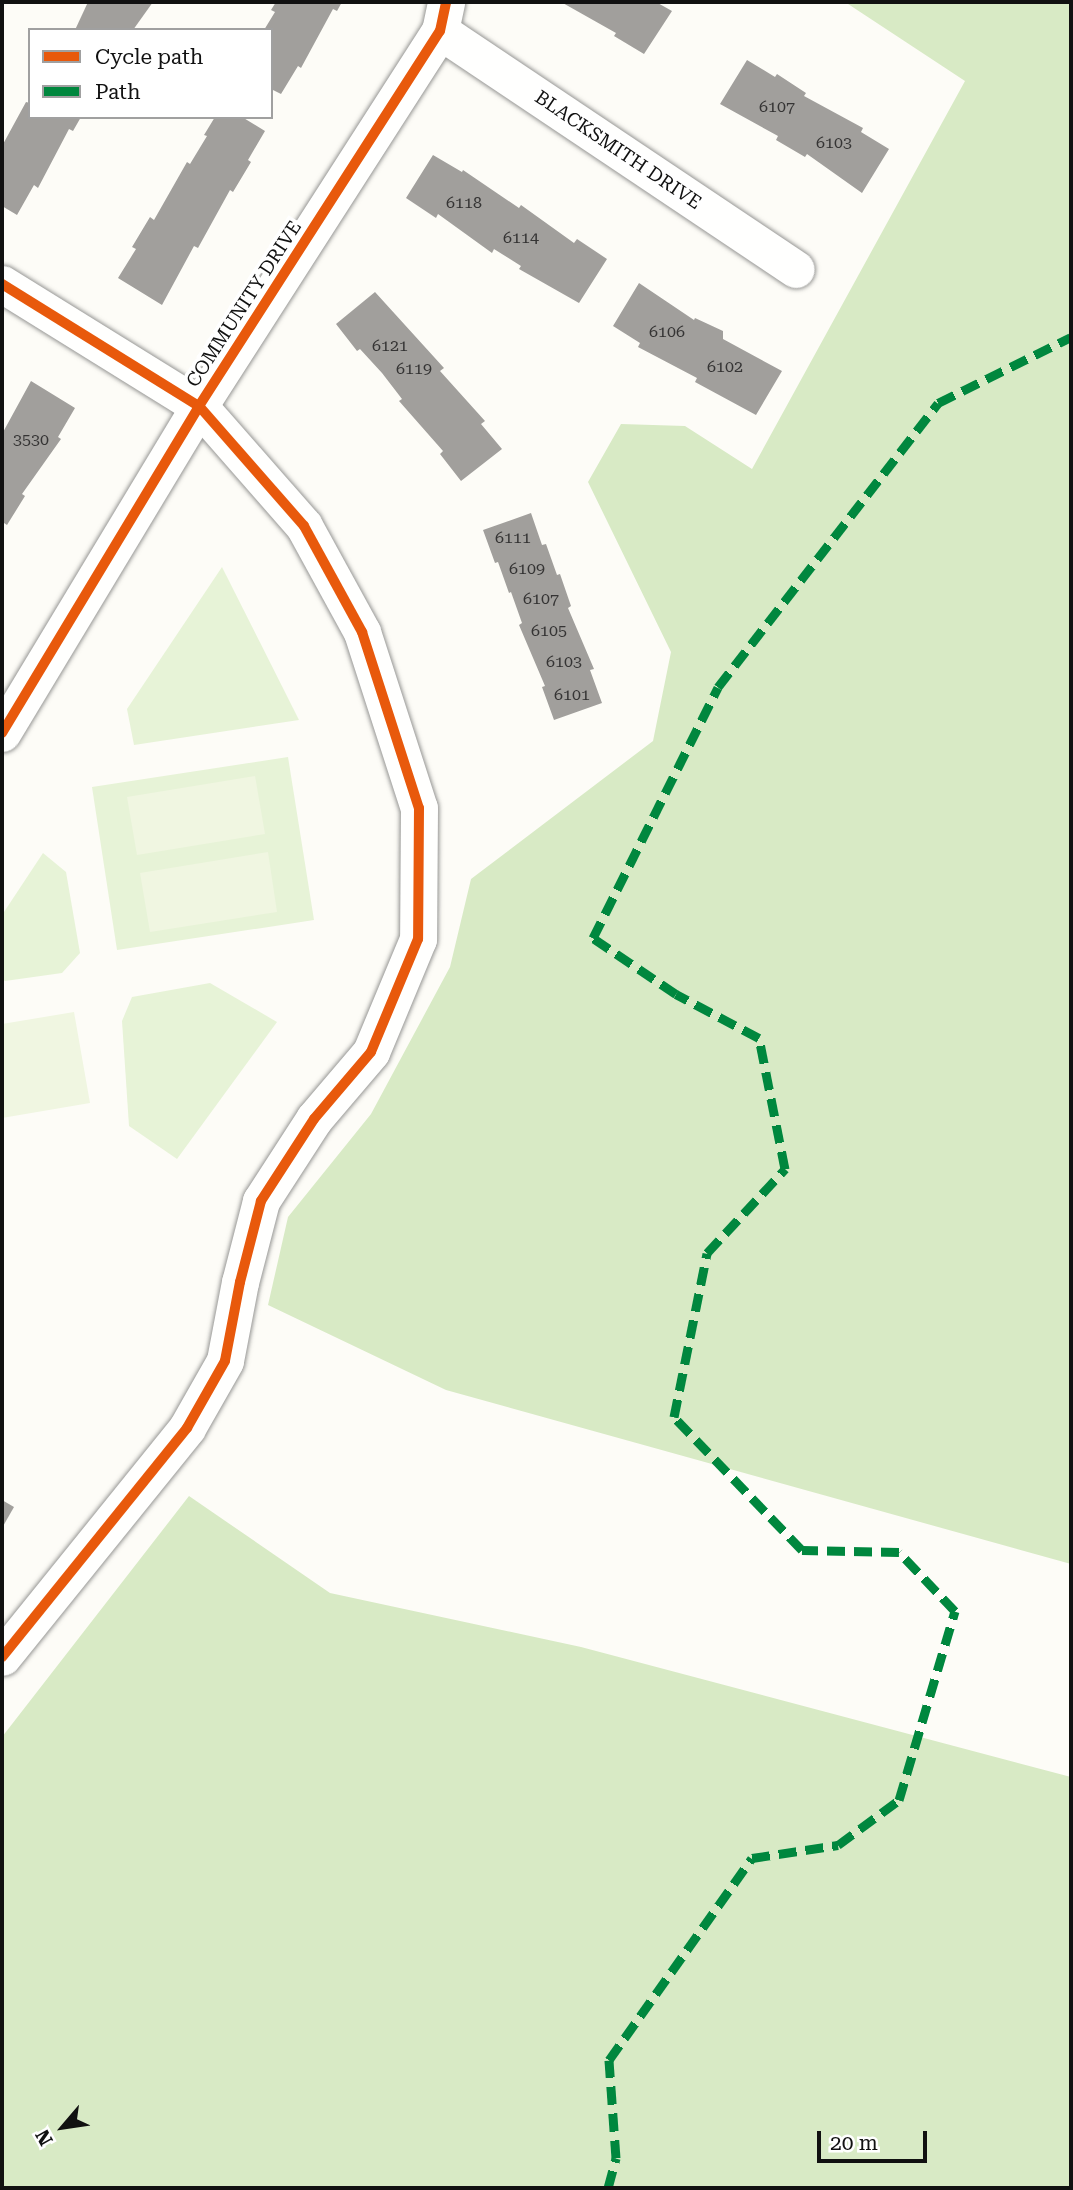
<!DOCTYPE html>
<html>
<head>
<meta charset="utf-8">
<style>
	body { margin:0 }
	#map { position:relative; width:1073px; height:2190px; overflow:hidden; background:#fdfcf7; font-family:"Roboto Serif",serif }
	div>[style] { position:absolute }
	[style*='--x'] { left:calc(var(--x)*1px); top:calc(var(--y)*1px); width:calc(var(--w)*1px); rotate:calc(var(--a)*1deg) }
	.green>* { inset:0; background:#e7f3d7 }
	.forest>* { inset:0; background:#d8eac5 }
	.pitch>* { inset:0; background:#f0f6e1 }
	.building>* { inset:0; background:#a19f9c }
	.roads { filter:drop-shadow(0 0 2px #979795) drop-shadow(0 0 2px #979795) }
	.street>* { height:37px; margin:-18.5px; padding:0 18.5px; transform-origin:18.5px; border-radius:18.5px; background:#fffffe }
	.quiet>* { height:9px; margin-top:-4.5px; transform-origin:0; background:repeating-linear-gradient(90deg,#00873e 0 18px,transparent 0 27px) }
	.cycleway>* { height:10px; margin:-5px; padding:0 5px; transform-origin:5px; border-radius:5px; background:#e8590c }
	span { translate:-50% -50%; white-space:nowrap; text-align:center; line-height:1.15; -webkit-text-stroke:7px #fff; paint-order:stroke }
	.number-label { font-size:16px; color:#353434 }
	.number-label span { -webkit-text-stroke-width:0 }
	.street-label { font-size:19px; color:#111 }
	.frame { position:absolute; inset:0; border:4px solid #111; pointer-events:none }
	.legend { position:absolute; left:28px; top:28px; width:245px; height:91px; box-sizing:border-box; background:#fff; border:2px solid #a0a0a0; margin:0; padding:9px 12px; list-style:none; font-size:21px; color:#111 }
	.legend li { display:flex; align-items:center; gap:14px; height:35px }
	.legend b { width:35px; border:2px solid #a0a0a0 }
	.north { position:absolute; left:28px; top:2092px; width:70px; height:70px; -webkit-text-stroke:5px #fff; paint-order:stroke; rotate:241deg; font-size:19px; font-weight:700; line-height:28px; text-align:center; color:#111 }
	.north::after { content:''; display:block; margin:auto; width:24px; height:32px; background:#111; clip-path:polygon(50% 0,100% 100%,50% 72%,0 100%) }
	.scale { position:absolute; left:817px; top:2131px; width:110px; height:32px; box-sizing:border-box; border:4px solid #111; border-top:0; padding-left:9px; font-size:21px; line-height:24px; white-space:nowrap; color:#111; -webkit-text-stroke:5px #fff; paint-order:stroke }
</style>
</head>
<body>
<div id="map">
	<div class="green">
		<i style="clip-path:polygon(222px 567px,299px 720px,134px 745px,127px 709px)"></i>
		<i style="clip-path:polygon(288px 757px,314px 920px,117px 950px,92px 787px)"></i>
		<i style="clip-path:polygon(43px 853px,66px 872px,80px 953px,62px 973px,5px 981px,2px 979px,2px 915px)"></i>
		<i style="clip-path:polygon(210px 983px,277px 1022px,177px 1159px,129px 1126px,122px 1021px,132px 997px)"></i>
	</div>
	<div class="forest">
		<i style="clip-path:polygon(845px 2px,1071px 2px,1071px 1564px,446px 1390px,268px 1305px,288px 1217px,371px 1114px,450px 967px,471px 879px,653px 741px,671px 652px,588px 482px,621px 424px,685px 426px,752px 469px,965px 81px)"></i>
		<i style="clip-path:polygon(189px 1496px,330px 1593px,581px 1647px,1071px 1777px,1071px 2188px,2px 2188px,2px 1737px)"></i>
	</div>
	<div class="pitch">
		<i style="clip-path:polygon(255px 776px,265px 834px,137px 855px,127px 797px)"></i>
		<i style="clip-path:polygon(268px 852px,277px 912px,150px 932px,140px 873px)"></i>
		<i style="clip-path:polygon(74px 1012px,90px 1103px,2px 1118px,2px 1024px)"></i>
	</div>
	<div class="building">
		<i style="clip-path:polygon(88px 2px,153px 2px,133px 30px,75px 30px)"></i>
		<i style="clip-path:polygon(276px 2px,342px 2px,337px 11px,333px 9px,301px 68px,298px 66px,281px 94px,271px 89px,271px 30px,264px 30px,275px 12px,271px 10px)"></i>
		<i style="clip-path:polygon(561px 2px,656px 2px,672px 11px,644px 54px,614px 36px,616px 33px)"></i>
		<i style="clip-path:polygon(747px 60px,775px 77px,777px 74px,806px 93px,804px 96px,863px 128px,861px 132px,889px 149px,862px 193px,807px 154px,805px 157px,776px 140px,778px 136px,720px 104px)"></i>
		<i style="clip-path:polygon(26px 102px,30px 103px,30px 117px,81px 117px,73px 131px,69px 129px,38px 188px,34px 185px,17px 215px,2px 206px,2px 146px)"></i>
		<i style="clip-path:polygon(215px 117px,242px 117px,265px 131px,248px 160px,251px 162px,233px 192px,230px 190px,198px 248px,194px 246px,162px 305px,118px 278px,136px 249px,132px 247px,150px 217px,154px 220px,187px 162px,190px 164px,207px 136px,204px 135px)"></i>
		<i style="clip-path:polygon(433px 155px,462px 172px,463px 170px,519px 208px,521px 205px,574px 243px,577px 239px,607px 259px,579px 303px,519px 269px,521px 266px,494px 249px,492px 253px,438px 214px,436px 218px,406px 198px)"></i>
		<i style="clip-path:polygon(639px 283px,694px 320px,695px 318px,723px 331px,723px 339px,782px 371px,756px 415px,695px 382px,697px 378px,638px 347px,640px 343px,613px 326px)"></i>
		<i style="clip-path:polygon(375px 292px,444px 368px,440px 371px,485px 421px,481px 424px,502px 449px,461px 481px,440px 454px,443px 451px,399px 401px,402px 399px,382px 373px,360px 349px,357px 351px,336px 324px)"></i>
		<i style="clip-path:polygon(31px 381px,75px 408px,58px 437px,61px 439px,22px 494px,25px 496px,7px 525px,4px 523px,2px 527px,2px 434px)"></i>
		<i style="clip-path:polygon(531px 513px,542px 545px,546px 544px,557px 575px,560px 574px,571px 606px,568px 608px,594px 669px,590px 670px,602px 703px,554px 720px,542px 687px,545px 686px,519px 625px,522px 623px,511px 592px,509px 593px,498px 562px,495px 563px,483px 530px)"></i>
		<i style="clip-path:polygon(2px 1500px,14px 1507px,2px 1528px)"></i>
	</div>
	<div class="roads">
		<div class="street">
			<i style="--x:440;--y:31;--w:428;--a:33.8"></i>
			<i style="--x:2;--y:284;--w:232;--a:31.8"></i>
			<i style="--x:199;--y:406;--w:159;--a:48.8"></i>
			<i style="--x:304;--y:526;--w:121;--a:61.3"></i>
			<i style="--x:362;--y:632;--w:185;--a:72.1"></i>
			<i style="--x:419;--y:808;--w:131;--a:90.4"></i>
			<i style="--x:418;--y:939;--w:122;--a:112.6"></i>
			<i style="--x:371;--y:1052;--w:88;--a:130.4"></i>
			<i style="--x:314;--y:1119;--w:98;--a:122.9"></i>
			<i style="--x:261;--y:1201;--w:84;--a:104.5"></i>
			<i style="--x:240;--y:1282;--w:80;--a:100.8"></i>
			<i style="--x:225;--y:1361;--w:77;--a:119.6"></i>
			<i style="--x:187;--y:1428;--w:294;--a:128.9"></i>
			<i style="--x:2;--y:733;--w:382;--a:-58.9"></i>
			<i style="--x:199;--y:406;--w:446;--a:-57.3"></i>
			<i style="--x:440;--y:31;--w:30;--a:-78"></i>
		</div>
	</div>
	<div class="quiet">
		<i style="--x:608;--y:2188;--w:31;--a:-75"></i>
		<i style="--x:616;--y:2158;--w:98;--a:-94.1"></i>
		<i style="--x:609;--y:2060;--w:247;--a:-54.7"></i>
		<i style="--x:752;--y:1858;--w:87;--a:-8.6"></i>
		<i style="--x:838;--y:1845;--w:76;--a:-36.4"></i>
		<i style="--x:899;--y:1800;--w:197;--a:-73.5"></i>
		<i style="--x:955;--y:1611;--w:81;--a:-133.5"></i>
		<i style="--x:899;--y:1552;--w:97;--a:-178.8"></i>
		<i style="--x:802;--y:1550;--w:185;--a:-133.9"></i>
		<i style="--x:674;--y:1417;--w:167;--a:-78.6"></i>
		<i style="--x:707;--y:1253;--w:115;--a:-47.1"></i>
		<i style="--x:785;--y:1169;--w:134;--a:-101.2"></i>
		<i style="--x:759;--y:1038;--w:94;--a:-152.1"></i>
		<i style="--x:676;--y:994;--w:100;--a:-146"></i>
		<i style="--x:593;--y:938;--w:280;--a:-63.5"></i>
		<i style="--x:718;--y:687;--w:359;--a:-52.2"></i>
		<i style="--x:938;--y:403;--w:148;--a:-26.4"></i>
	</div>
	<div class="cycleway">
		<i style="--x:2;--y:284;--w:232;--a:31.8"></i>
		<i style="--x:199;--y:406;--w:159;--a:48.8"></i>
		<i style="--x:304;--y:526;--w:121;--a:61.3"></i>
		<i style="--x:362;--y:632;--w:185;--a:72.1"></i>
		<i style="--x:419;--y:808;--w:131;--a:90.4"></i>
		<i style="--x:418;--y:939;--w:122;--a:112.6"></i>
		<i style="--x:371;--y:1052;--w:88;--a:130.4"></i>
		<i style="--x:314;--y:1119;--w:98;--a:122.9"></i>
		<i style="--x:261;--y:1201;--w:84;--a:104.5"></i>
		<i style="--x:240;--y:1282;--w:80;--a:100.8"></i>
		<i style="--x:225;--y:1361;--w:77;--a:119.6"></i>
		<i style="--x:187;--y:1428;--w:294;--a:128.9"></i>
		<i style="--x:2;--y:733;--w:382;--a:-58.9"></i>
		<i style="--x:199;--y:406;--w:446;--a:-57.3"></i>
		<i style="--x:440;--y:31;--w:30;--a:-78"></i>
	</div>
	<div class="number-label">
		<span style="left:777px;top:107px">6107</span>
		<span style="left:834px;top:143px">6103</span>
		<span style="left:464px;top:203px">6118</span>
		<span style="left:521px;top:238px">6114</span>
		<span style="left:667px;top:332px">6106</span>
		<span style="left:390px;top:346px">6121</span>
		<span style="left:725px;top:367px">6102</span>
		<span style="left:414px;top:369px">6119</span>
		<span style="left:31px;top:440px">3530</span>
		<span style="left:513px;top:538px">6111</span>
		<span style="left:527px;top:569px">6109</span>
		<span style="left:541px;top:599px">6107</span>
		<span style="left:549px;top:631px">6105</span>
		<span style="left:564px;top:662px">6103</span>
		<span style="left:572px;top:695px">6101</span>
	</div>
	<div class="street-label">
		<span style="left:618px;top:150px;rotate:34deg">BLACKSMITH DRIVE</span>
		<span style="left:244px;top:304px;rotate:-57deg">COMMUNITY DRIVE</span>
	</div>
	<div class="frame"></div>
	<ul class="legend">
	<li><b style="height:9px;background:#e8590c"></b>Cycle path</li>
	<li><b style="height:9px;background:#00873e"></b>Path</li>
	</ul>
	<div class="north">N</div>
	<div class="scale">20 m</div>
</div>
</body>
</html>
